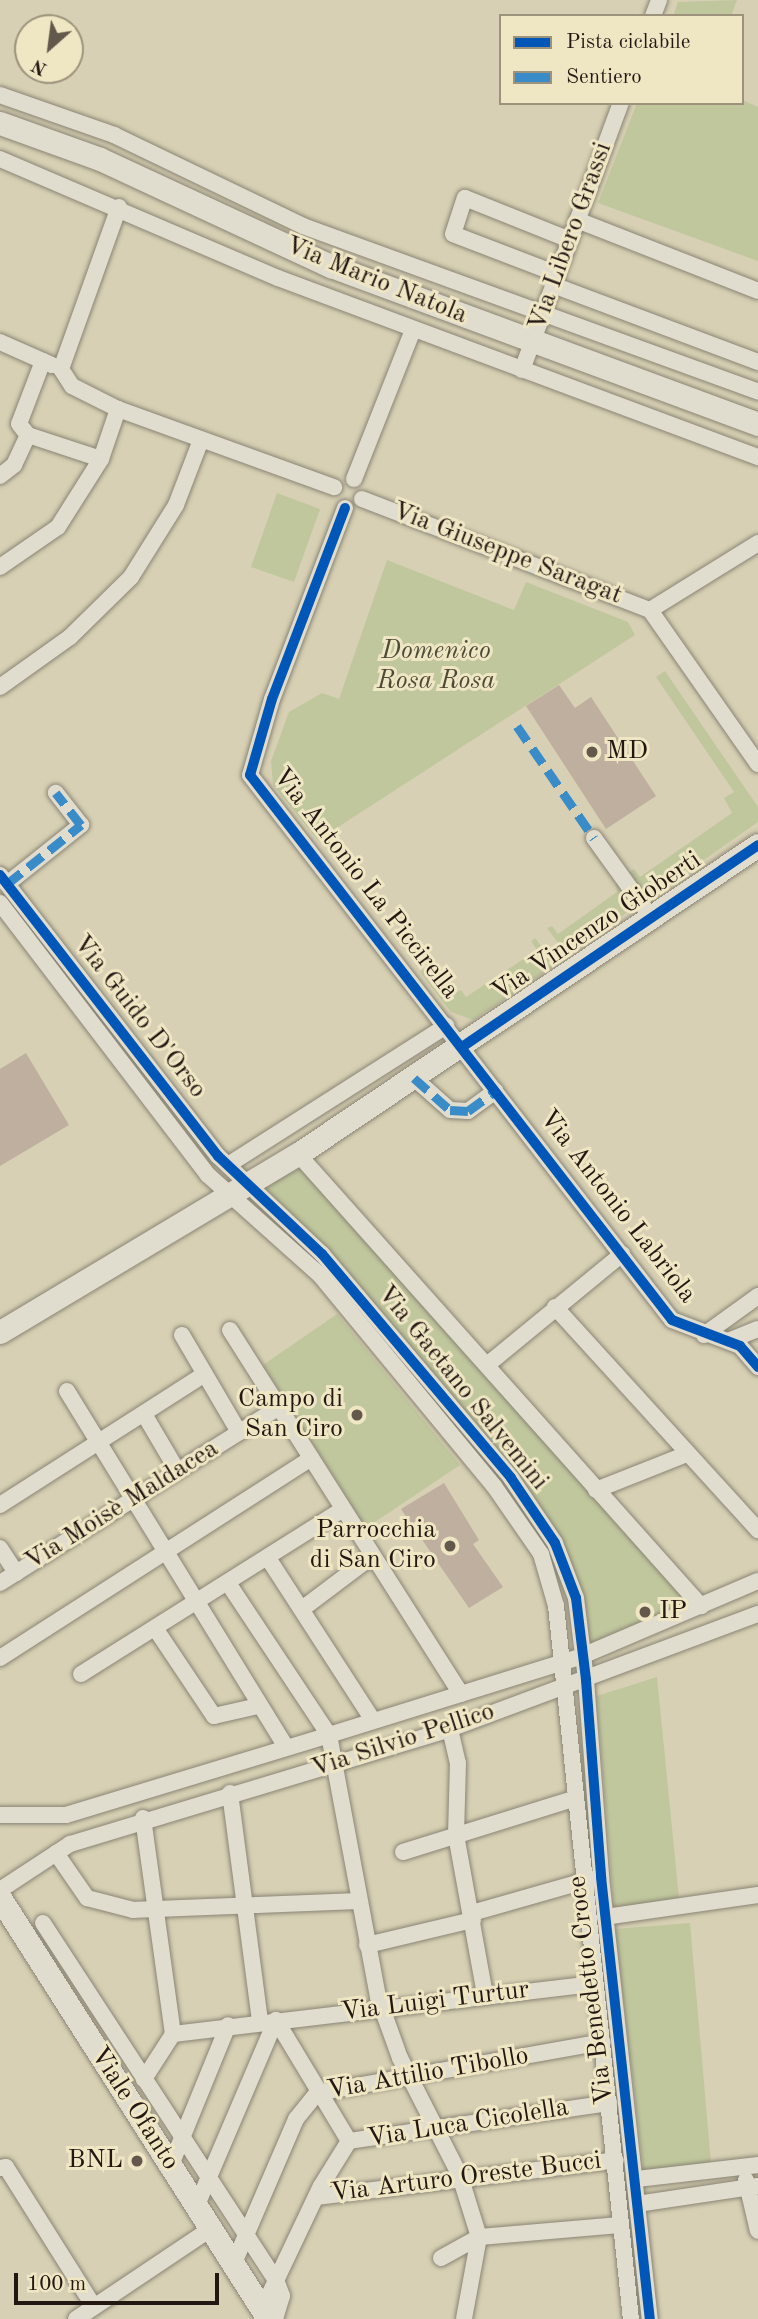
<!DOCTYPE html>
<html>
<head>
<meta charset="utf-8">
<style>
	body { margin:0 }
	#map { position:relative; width:758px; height:2319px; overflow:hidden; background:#d7d0b4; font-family:"Old Standard TT",serif }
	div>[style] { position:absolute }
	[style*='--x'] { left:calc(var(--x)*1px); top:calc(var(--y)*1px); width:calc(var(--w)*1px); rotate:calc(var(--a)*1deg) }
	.green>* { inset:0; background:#c0c79d }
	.building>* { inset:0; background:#bfaf9f }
	.roads { filter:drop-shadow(0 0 2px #8a8474) drop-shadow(0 0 2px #8a8474) }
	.street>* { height:16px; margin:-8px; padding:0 8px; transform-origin:8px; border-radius:8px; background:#e0dcce }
	.secondary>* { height:23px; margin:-11.5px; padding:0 11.5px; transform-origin:11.5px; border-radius:11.5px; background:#e0dcce }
	.quiet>* { height:9px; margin-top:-4.5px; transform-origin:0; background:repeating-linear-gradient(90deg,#398cc8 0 18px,transparent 0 27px) }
	.cycleway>* { height:10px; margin:-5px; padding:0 5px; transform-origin:5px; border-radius:5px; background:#0057b8 }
	.dots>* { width:19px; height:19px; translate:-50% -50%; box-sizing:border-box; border:4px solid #efe6c4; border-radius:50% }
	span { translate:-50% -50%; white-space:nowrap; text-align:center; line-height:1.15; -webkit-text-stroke:6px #efe6c4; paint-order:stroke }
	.street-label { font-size:26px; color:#231712 }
	.park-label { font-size:26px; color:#4d4a36; font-style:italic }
	.poi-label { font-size:26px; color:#231712 }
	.left { translate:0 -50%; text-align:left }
	.right { translate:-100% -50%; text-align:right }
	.legend { position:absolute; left:499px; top:14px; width:245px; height:91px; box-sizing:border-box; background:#efe6c4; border:2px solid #9d937d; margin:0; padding:9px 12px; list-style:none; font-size:21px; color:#231712 }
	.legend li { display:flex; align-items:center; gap:14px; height:35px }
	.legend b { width:35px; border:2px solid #9d937d }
	.north { position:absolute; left:14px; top:14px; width:70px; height:70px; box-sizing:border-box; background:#efe6c4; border:2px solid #9d937d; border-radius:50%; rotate:208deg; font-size:19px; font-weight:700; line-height:28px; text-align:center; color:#231712 }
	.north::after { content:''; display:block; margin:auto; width:24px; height:32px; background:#62584b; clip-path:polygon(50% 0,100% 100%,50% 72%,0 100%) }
	.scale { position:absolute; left:14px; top:2273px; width:205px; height:32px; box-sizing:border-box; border:4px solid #231712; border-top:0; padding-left:9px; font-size:21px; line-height:24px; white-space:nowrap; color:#231712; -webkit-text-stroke:5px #efe6c4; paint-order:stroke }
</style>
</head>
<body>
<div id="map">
	<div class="green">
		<i style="clip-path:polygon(737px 0,731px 16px,673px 16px,678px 2px)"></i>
		<i style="clip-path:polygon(742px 100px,758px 107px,758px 261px,598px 203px,637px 103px)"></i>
		<i style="clip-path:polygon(277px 493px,320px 509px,294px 582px,251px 567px)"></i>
		<i style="clip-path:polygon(387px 560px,514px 610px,526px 582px,628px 622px,635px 635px,318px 840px,273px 785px,271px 761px,289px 712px,322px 693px,339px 699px)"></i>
		<i style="clip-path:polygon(665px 671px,758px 807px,758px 822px,648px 899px,629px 872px,634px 869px,640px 877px,732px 813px,724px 798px,734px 792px,656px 677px)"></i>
		<i style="clip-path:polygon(616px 882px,633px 908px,567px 955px,547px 928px,552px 926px,558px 934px,617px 892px)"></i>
		<i style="clip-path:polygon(535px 938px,555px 965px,473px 1020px,451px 1012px,420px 972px,427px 967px,449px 996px,461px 990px,466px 997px,537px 950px,531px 941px)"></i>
		<i style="clip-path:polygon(297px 1160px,693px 1603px,589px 1646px,560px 1540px,256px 1186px)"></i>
		<i style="clip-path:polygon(337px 1314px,460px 1465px,366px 1528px,263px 1365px)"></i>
		<i style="clip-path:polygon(657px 1677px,679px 1898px,614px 1908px,597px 1696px)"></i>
		<i style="clip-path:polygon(690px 1923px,711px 2163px,644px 2172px,615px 1929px)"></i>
	</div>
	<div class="building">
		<i style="clip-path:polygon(559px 685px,575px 708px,591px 697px,656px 796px,606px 829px,526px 706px)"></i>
		<i style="clip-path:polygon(26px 1053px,69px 1125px,0 1166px,0 1069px)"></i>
		<i style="clip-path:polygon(444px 1483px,479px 1540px,473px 1544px,503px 1587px,469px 1608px,401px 1509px)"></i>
	</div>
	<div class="roads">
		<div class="street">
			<i style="--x:653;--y:16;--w:17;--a:-69"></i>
			<i style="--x:0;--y:95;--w:121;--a:19.3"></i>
			<i style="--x:114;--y:135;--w:210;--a:25.7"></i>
			<i style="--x:303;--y:226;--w:484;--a:20"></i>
			<i style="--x:0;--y:159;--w:302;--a:23.2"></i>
			<i style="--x:278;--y:278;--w:512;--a:20.45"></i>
			<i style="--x:577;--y:220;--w:194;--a:21.4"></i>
			<i style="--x:557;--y:274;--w:111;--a:-159"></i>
			<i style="--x:453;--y:234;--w:38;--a:-72"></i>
			<i style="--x:465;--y:198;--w:113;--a:21.8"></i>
			<i style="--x:553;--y:285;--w:219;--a:20.6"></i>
			<i style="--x:0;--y:342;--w:57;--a:23.9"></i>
			<i style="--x:43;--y:361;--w:67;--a:110.9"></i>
			<i style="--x:19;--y:424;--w:14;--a:51"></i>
			<i style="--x:28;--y:435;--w:77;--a:18.2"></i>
			<i style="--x:101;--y:459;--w:53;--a:-71.2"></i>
			<i style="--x:61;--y:369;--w:20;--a:57"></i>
			<i style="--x:72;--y:386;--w:51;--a:26.6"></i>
			<i style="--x:118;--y:409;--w:230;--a:19.9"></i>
			<i style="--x:61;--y:369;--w:172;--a:-70.3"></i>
			<i style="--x:522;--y:370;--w:285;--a:-69.7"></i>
			<i style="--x:0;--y:476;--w:18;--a:-38"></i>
			<i style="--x:14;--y:465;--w:33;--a:-65"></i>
			<i style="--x:354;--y:479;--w:160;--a:-68.4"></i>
			<i style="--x:362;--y:499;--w:309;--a:21.1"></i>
			<i style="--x:650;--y:610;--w:188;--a:55"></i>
			<i style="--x:345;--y:508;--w:204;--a:110.9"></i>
			<i style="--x:272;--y:699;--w:79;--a:106.1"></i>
			<i style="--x:250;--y:775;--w:689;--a:52.25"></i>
			<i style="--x:672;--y:1320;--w:73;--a:20.9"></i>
			<i style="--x:740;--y:1346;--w:28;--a:49"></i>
			<i style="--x:0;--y:567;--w:70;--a:-34.6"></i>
			<i style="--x:58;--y:527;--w:80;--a:-57.7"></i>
			<i style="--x:650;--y:610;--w:127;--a:-31.8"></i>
			<i style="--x:0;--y:687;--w:86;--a:-35.5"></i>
			<i style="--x:70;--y:637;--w:86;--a:-44.5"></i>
			<i style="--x:131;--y:577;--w:85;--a:-58"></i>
			<i style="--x:176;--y:505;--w:70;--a:-69"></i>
			<i style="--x:594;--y:838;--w:97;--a:54.2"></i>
			<i style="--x:0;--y:875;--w:356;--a:52.2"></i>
			<i style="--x:218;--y:1156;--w:143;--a:43.3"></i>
			<i style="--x:322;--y:1254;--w:293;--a:49.8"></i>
			<i style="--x:511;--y:1478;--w:78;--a:55.9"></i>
			<i style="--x:555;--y:1543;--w:59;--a:69.1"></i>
			<i style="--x:576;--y:1598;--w:83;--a:83"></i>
			<i style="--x:586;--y:1680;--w:198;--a:85.6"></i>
			<i style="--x:601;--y:1877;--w:445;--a:83.7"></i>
			<i style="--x:7;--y:884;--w:95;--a:-38.6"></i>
			<i style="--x:81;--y:825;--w:41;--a:-128"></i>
			<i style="--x:0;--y:903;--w:342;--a:52.6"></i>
			<i style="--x:208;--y:1175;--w:150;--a:41.8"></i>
			<i style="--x:320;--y:1275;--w:273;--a:50.5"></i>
			<i style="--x:494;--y:1486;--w:83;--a:55.3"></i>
			<i style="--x:541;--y:1554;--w:54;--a:73.9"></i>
			<i style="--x:556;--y:1606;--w:717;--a:84"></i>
			<i style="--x:414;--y:1078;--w:48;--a:41.6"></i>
			<i style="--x:450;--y:1110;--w:18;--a:3"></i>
			<i style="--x:468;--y:1111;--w:34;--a:-36"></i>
			<i style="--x:298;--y:1154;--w:606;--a:48.28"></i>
			<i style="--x:228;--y:1165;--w:259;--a:-32.5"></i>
			<i style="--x:555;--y:1307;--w:302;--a:47.7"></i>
			<i style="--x:230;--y:1330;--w:431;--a:57.6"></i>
			<i style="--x:182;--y:1335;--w:113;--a:59.6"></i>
			<i style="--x:704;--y:1335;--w:67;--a:-35.8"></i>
			<i style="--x:728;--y:1341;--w:32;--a:-22"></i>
			<i style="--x:487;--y:1365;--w:175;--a:-39.4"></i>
			<i style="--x:67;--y:1391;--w:418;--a:58.4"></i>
			<i style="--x:144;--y:1414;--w:65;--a:59.5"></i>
			<i style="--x:596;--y:1490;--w:98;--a:-21.6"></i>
			<i style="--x:0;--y:1505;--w:243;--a:-32.6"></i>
			<i style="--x:0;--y:1548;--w:30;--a:57"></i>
			<i style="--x:268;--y:1558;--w:193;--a:57.1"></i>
			<i style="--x:0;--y:1583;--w:331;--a:-32.2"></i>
			<i style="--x:228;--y:1583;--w:182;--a:56.4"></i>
			<i style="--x:329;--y:1735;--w:267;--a:79.4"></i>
			<i style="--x:378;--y:1997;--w:65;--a:70.2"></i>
			<i style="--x:400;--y:2058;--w:132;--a:63"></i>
			<i style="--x:460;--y:2176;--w:64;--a:72.7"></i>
			<i style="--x:479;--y:2237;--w:83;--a:100.4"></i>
			<i style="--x:302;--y:1609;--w:86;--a:-37"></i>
			<i style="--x:155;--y:1628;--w:106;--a:56.2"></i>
			<i style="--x:214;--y:1716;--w:45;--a:-12.8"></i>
			<i style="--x:0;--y:1658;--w:370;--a:-32.7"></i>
			<i style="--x:81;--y:1674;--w:307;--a:-32.2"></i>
			<i style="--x:450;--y:1729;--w:35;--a:77"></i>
			<i style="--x:458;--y:1763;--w:72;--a:91.6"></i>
			<i style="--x:456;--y:1835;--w:163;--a:79.7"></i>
			<i style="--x:230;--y:1793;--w:231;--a:82.5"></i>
			<i style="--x:0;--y:1815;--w:66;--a:0"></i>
			<i style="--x:66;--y:1815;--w:275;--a:-16.9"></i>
			<i style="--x:329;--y:1735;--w:265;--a:-17.3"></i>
			<i style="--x:582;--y:1656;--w:191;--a:-23.1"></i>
			<i style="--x:143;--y:1818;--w:218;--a:82.1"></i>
			<i style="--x:173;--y:2034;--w:54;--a:122.8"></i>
			<i style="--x:403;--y:1852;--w:181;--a:-17.3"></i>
			<i style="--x:56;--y:1853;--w:55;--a:55.4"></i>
			<i style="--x:87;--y:1898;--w:48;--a:14.6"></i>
			<i style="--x:133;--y:1910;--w:224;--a:-2.3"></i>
			<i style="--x:0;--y:1890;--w:84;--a:-33.3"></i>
			<i style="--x:70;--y:1844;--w:397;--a:-16.8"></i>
			<i style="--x:450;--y:1729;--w:329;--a:-20.5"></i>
			<i style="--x:472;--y:1913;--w:124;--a:-15.9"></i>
			<i style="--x:605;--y:1917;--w:155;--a:-8.2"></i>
			<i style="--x:43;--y:1923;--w:426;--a:56.9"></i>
			<i style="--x:276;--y:2280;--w:17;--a:69"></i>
			<i style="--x:282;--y:2296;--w:24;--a:107"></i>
			<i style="--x:367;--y:1945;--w:109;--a:-13.3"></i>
			<i style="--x:276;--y:2020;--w:141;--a:58.9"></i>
			<i style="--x:173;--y:2034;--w:424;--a:-6.8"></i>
			<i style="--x:171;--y:2165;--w:151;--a:-67.8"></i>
			<i style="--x:0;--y:2168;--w:6;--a:-9"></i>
			<i style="--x:6;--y:2167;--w:165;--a:57.8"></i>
			<i style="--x:637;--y:2179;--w:122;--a:-6.6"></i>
			<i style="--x:746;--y:2180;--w:52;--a:76.8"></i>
			<i style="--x:316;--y:2197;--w:302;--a:-7"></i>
			<i style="--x:637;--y:2204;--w:122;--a:-8.5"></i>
			<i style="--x:197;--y:2205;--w:201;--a:-66.9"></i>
			<i style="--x:441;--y:2258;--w:43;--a:-28.9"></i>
			<i style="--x:479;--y:2237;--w:142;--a:-4.9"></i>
			<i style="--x:234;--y:2263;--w:157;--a:-66.7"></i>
			<i style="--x:296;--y:2119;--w:33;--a:-51"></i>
			<i style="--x:317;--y:2093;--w:290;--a:-10.1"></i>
			<i style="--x:262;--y:2310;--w:137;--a:-64.6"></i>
			<i style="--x:321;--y:2186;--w:53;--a:-58.1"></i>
			<i style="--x:349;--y:2141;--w:263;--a:-8.3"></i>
			<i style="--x:76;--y:2319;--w:164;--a:-33.8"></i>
		</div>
		<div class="secondary">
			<i style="--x:0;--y:123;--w:106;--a:19.8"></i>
			<i style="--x:100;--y:159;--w:255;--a:24.9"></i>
			<i style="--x:331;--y:266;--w:455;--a:20.3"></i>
			<i style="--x:0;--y:1332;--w:347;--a:-30.9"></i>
			<i style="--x:298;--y:1154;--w:554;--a:-33.89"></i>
			<i style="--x:0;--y:1898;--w:499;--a:57.5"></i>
		</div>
	</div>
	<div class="quiet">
		<i style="--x:517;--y:726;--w:136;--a:55.5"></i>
		<i style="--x:7;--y:884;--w:95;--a:-38.6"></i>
		<i style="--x:81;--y:825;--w:41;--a:-128"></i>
		<i style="--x:414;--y:1078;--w:48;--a:41.6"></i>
		<i style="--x:450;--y:1110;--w:18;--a:3"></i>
		<i style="--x:468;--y:1111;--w:34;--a:-36"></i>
	</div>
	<div class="cycleway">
		<i style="--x:345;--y:508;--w:204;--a:110.9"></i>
		<i style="--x:272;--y:699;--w:79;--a:106.1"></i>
		<i style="--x:250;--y:775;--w:689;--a:52.25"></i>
		<i style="--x:672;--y:1320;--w:73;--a:20.9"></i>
		<i style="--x:740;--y:1346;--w:28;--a:49"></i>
		<i style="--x:0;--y:875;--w:356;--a:52.2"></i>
		<i style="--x:218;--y:1156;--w:143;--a:43.3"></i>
		<i style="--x:322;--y:1254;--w:293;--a:49.8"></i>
		<i style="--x:511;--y:1478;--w:78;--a:55.9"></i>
		<i style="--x:555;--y:1543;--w:59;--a:69.1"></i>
		<i style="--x:576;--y:1598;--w:83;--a:83"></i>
		<i style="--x:586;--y:1680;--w:198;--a:85.6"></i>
		<i style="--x:601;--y:1877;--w:445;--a:83.7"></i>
		<i style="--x:462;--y:1047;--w:358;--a:-34.3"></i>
	</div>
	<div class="dots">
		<i style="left:592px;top:752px;background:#62584b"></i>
		<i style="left:357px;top:1415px;background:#62584b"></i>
		<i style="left:450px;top:1546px;background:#62584b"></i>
		<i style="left:645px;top:1612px;background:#62584b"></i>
		<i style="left:137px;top:2161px;background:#62584b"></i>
	</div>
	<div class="street-label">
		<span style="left:571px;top:237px;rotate:-70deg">Via Libero Grassi</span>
		<span style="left:376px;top:281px;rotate:22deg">Via Mario Natola</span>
		<span style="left:507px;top:554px;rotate:21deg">Via Giuseppe Saragat</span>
		<span style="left:365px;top:884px;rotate:52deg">Via Antonio La Piccirella</span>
		<span style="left:597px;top:927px;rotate:-34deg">Via Vincenzo Gioberti</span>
		<span style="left:139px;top:1017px;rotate:52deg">Via Guido D'Orso</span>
		<span style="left:617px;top:1207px;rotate:52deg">Via Antonio Labriola</span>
		<span style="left:462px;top:1388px;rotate:51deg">Via Gaetano Salvemini</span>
		<span style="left:122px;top:1506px;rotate:-32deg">Via Moisè Maldacea</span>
		<span style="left:403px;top:1741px;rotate:-18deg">Via Silvio Pellico</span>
		<span style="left:592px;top:1990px;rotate:-97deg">Via Benedetto Croce</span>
		<span style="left:435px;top:2002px;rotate:-7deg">Via Luigi Turtur</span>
		<span style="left:428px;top:2074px;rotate:-10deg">Via Attilio Tibollo</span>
		<span style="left:134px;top:2109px;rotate:57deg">Viale Ofanto</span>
		<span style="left:468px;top:2124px;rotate:-9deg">Via Luca Cicolella</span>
		<span style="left:466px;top:2178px;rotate:-7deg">Via Arturo Oreste Bucci</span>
	</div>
	<div class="park-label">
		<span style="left:436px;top:667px">Domenico<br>Rosa Rosa</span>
	</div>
	<div class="poi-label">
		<span class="left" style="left:606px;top:752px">MD</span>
		<span class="right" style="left:343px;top:1415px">Campo di<br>San Ciro</span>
		<span class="right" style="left:436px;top:1546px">Parrocchia<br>di San Ciro</span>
		<span class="left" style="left:659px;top:1612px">IP</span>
		<span class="right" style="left:123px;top:2161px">BNL</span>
	</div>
	<ul class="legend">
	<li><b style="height:9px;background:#0057b8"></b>Pista ciclabile</li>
	<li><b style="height:9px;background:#398cc8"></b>Sentiero</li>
	</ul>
	<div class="north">N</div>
	<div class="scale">100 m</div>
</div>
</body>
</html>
